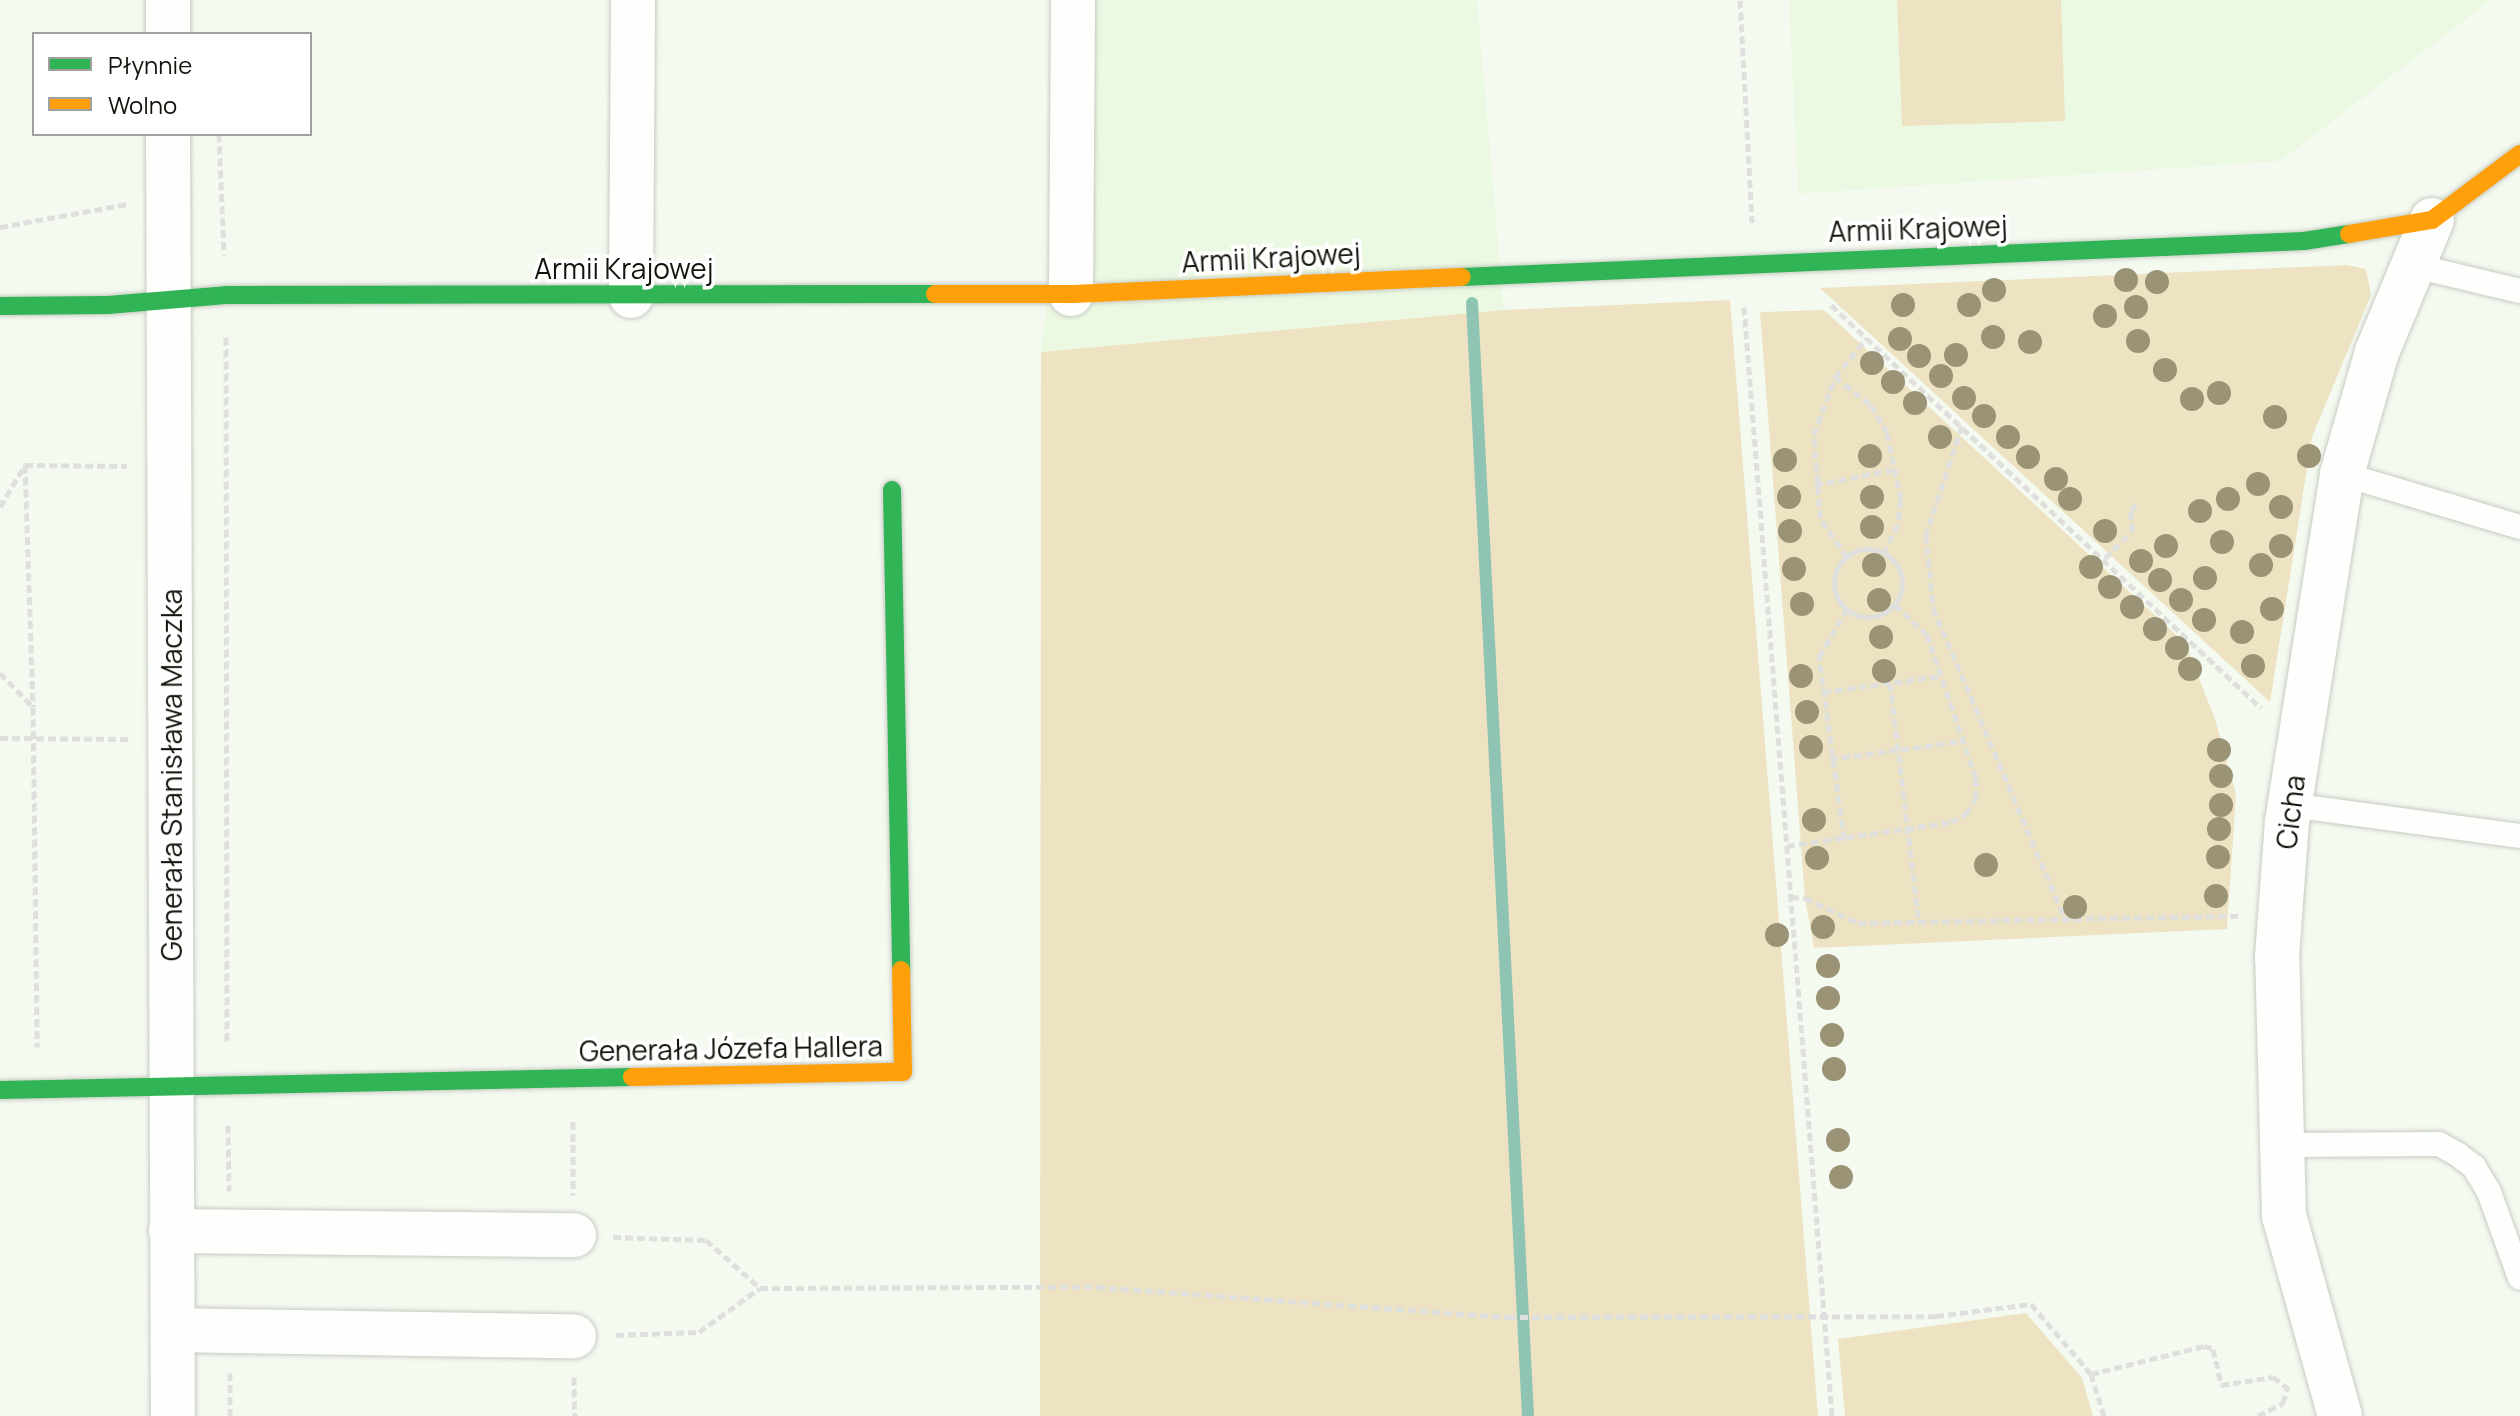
<!DOCTYPE html>
<html>
<head>
<meta charset="utf-8">
<style>
	body { margin:0 }
	#map { position:relative; width:2520px; height:1416px; overflow:hidden; background:#f5faf1; font-family:Manrope,sans-serif }
	div>[style] { position:absolute }
	[style*='--x'] { left:calc(var(--x)*1px); top:calc(var(--y)*1px); width:calc(var(--w)*1px); rotate:calc(var(--a)*1deg) }
	.built>* { inset:0; background:#ecf9e2 }
	.green>* { inset:0; background:#ede3c2 }
	.stream>* { height:12px; margin:-6px; padding:0 6px; transform-origin:6px; border-radius:6px; background:#8fc3b3 }
	.path>* { height:5px; margin-top:-2.5px; transform-origin:0; background:repeating-linear-gradient(90deg,#dfe0dd 0 8px,transparent 0 12px) }
	.path>.ring { margin:-2.5px; padding:0; box-sizing:content-box; background:none; border:5px solid #dfe0dd; border-radius:50% }
	.roads { filter:drop-shadow(0 0 2px #c7ccc3) drop-shadow(0 0 2px #c7ccc3) }
	.lane>* { height:24px; margin:-12px; padding:0 12px; transform-origin:12px; border-radius:12px; background:#fefefd }
	.street>* { height:44px; margin:-22px; padding:0 22px; transform-origin:22px; border-radius:22px; background:#fefefd }
	.fast>* { height:18px; margin:-9px; padding:0 9px; transform-origin:9px; border-radius:9px; background:#30b455 }
	.slow>* { height:18px; margin:-9px; padding:0 9px; transform-origin:9px; border-radius:9px; background:#ff9f0a }
	.trees>* { width:24px; height:24px; margin:-12px; border-radius:50%; background:#9a9375 }
	span { translate:-50% -50%; white-space:nowrap; text-align:center; line-height:1.15; -webkit-text-stroke:7px #fff; paint-order:stroke }
	.street-label { font-size:28px; color:#10150b }
	.legend { position:absolute; left:32px; top:32px; width:280px; height:104px; box-sizing:border-box; background:#fff; border:2px solid #9fa19d; margin:0; padding:10px 14px; list-style:none; font-size:24px; color:#10150b }
	.legend li { display:flex; align-items:center; gap:16px; height:40px }
	.legend b { width:40px; border:2px solid #9fa19d }
</style>
</head>
<body>
<div id="map">
	<div class="built">
		<i style="clip-path:polygon(1084px 0,1477px 0,1504px 310px,1041px 352px)"></i>
		<i style="clip-path:polygon(1789px 0,2491px 0,2280px 161px,1798px 194px)"></i>
	</div>
	<div class="green">
		<i style="clip-path:polygon(1897px 0,2061px 0,2065px 121px,1902px 126px)"></i>
		<i style="clip-path:polygon(2347px 265px,2366px 269px,2371px 295px,2312px 437px,2270px 702px,1820px 288px)"></i>
		<i style="clip-path:polygon(1730px 300px,1818px 1416px,1040px 1416px,1041px 352px,1504px 310px)"></i>
		<i style="clip-path:polygon(1824px 310px,2185px 643px,2215px 719px,2236px 794px,2227px 929px,1814px 948px,1805px 898px,1760px 312px)"></i>
		<i style="clip-path:polygon(2026px 1313px,2082px 1378px,2093px 1416px,1845px 1416px,1838px 1339px)"></i>
	</div>
	<div class="stream">
		<i style="--x:1472;--y:303;--w:1114;--a:87.12"></i>
	</div>
	<div class="path">
		<i style="--x:1740;--y:0;--w:223;--a:86.9"></i>
		<i style="--x:219;--y:134;--w:121;--a:87.6"></i>
		<i style="--x:0;--y:227;--w:130;--a:-10.2"></i>
		<i style="--x:1831;--y:305;--w:589;--a:43.14"></i>
		<i style="--x:1744;--y:307;--w:1112;--a:85.46"></i>
		<i style="--x:226;--y:337;--w:706;--a:89.92"></i>
		<i style="--x:1835;--y:377;--w:46;--a:37.9"></i>
		<i style="--x:1871;--y:405;--w:32;--a:60"></i>
		<i style="--x:1887;--y:433;--w:68;--a:78.2"></i>
		<i style="--x:1901;--y:500;--w:25;--a:97"></i>
		<i style="--x:1898;--y:525;--w:32;--a:118"></i>
		<i style="--x:1962;--y:426;--w:115;--a:108.3"></i>
		<i style="--x:1926;--y:535;--w:73;--a:84.5"></i>
		<i style="--x:1933;--y:608;--w:338;--a:67"></i>
		<i style="--x:25;--y:465;--w:242;--a:88.1"></i>
		<i style="--x:1815;--y:485;--w:82;--a:-11.3"></i>
		<i style="--x:0;--y:507;--w:49;--a:-59.2"></i>
		<i style="--x:25;--y:465;--w:102;--a:0.6"></i>
		<i class="ring" style="left:1834px;top:549px;width:63px;height:63px"></i>
		<i style="--x:1847;--y:557;--w:47;--a:-124.7"></i>
		<i style="--x:1820;--y:518;--w:83;--a:-94.1"></i>
		<i style="--x:1814;--y:435;--w:62;--a:-70.1"></i>
		<i style="--x:1835;--y:377;--w:50;--a:-50.6"></i>
		<i style="--x:2105;--y:558;--w:38;--a:-45"></i>
		<i style="--x:2132;--y:531;--w:21;--a:-93"></i>
		<i style="--x:2131;--y:510;--w:9;--a:-49"></i>
		<i style="--x:0;--y:673;--w:47;--a:45.9"></i>
		<i style="--x:33;--y:707;--w:340;--a:89.3"></i>
		<i style="--x:1890;--y:683;--w:241;--a:83.1"></i>
		<i style="--x:1823;--y:692;--w:119;--a:-7.7"></i>
		<i style="--x:0;--y:738;--w:128;--a:0.4"></i>
		<i style="--x:1830;--y:759;--w:134;--a:-7.7"></i>
		<i style="--x:1844;--y:839;--w:184;--a:-97.8"></i>
		<i style="--x:1819;--y:657;--w:56;--a:-59.7"></i>
		<i style="--x:1787;--y:846;--w:166;--a:-8.3"></i>
		<i style="--x:1951;--y:822;--w:17;--a:-28"></i>
		<i style="--x:1966;--y:814;--w:19;--a:-58"></i>
		<i style="--x:1976;--y:798;--w:20;--a:-90"></i>
		<i style="--x:1976;--y:778;--w:151;--a:-108.9"></i>
		<i style="--x:1927;--y:635;--w:45;--a:-136.8"></i>
		<i style="--x:1791;--y:897;--w:14;--a:4"></i>
		<i style="--x:1805;--y:898;--w:59;--a:25.3"></i>
		<i style="--x:1858;--y:923;--w:381;--a:-1.1"></i>
		<i style="--x:573;--y:1121;--w:74;--a:90"></i>
		<i style="--x:228;--y:1125;--w:66;--a:89.1"></i>
		<i style="--x:613;--y:1237;--w:93;--a:1.8"></i>
		<i style="--x:706;--y:1240;--w:72;--a:41.6"></i>
		<i style="--x:760;--y:1288;--w:337;--a:-0.2"></i>
		<i style="--x:1097;--y:1287;--w:412;--a:4.2"></i>
		<i style="--x:1508;--y:1317;--w:428;--a:-0.1"></i>
		<i style="--x:1936;--y:1316;--w:96;--a:-7.2"></i>
		<i style="--x:2031;--y:1304;--w:92;--a:49.4"></i>
		<i style="--x:2091;--y:1374;--w:44;--a:72.8"></i>
		<i style="--x:616;--y:1335;--w:83;--a:-2.1"></i>
		<i style="--x:699;--y:1332;--w:75;--a:-35.8"></i>
		<i style="--x:2091;--y:1374;--w:116;--a:-13.9"></i>
		<i style="--x:2204;--y:1346;--w:9;--a:18"></i>
		<i style="--x:2213;--y:1349;--w:37;--a:77"></i>
		<i style="--x:2221;--y:1385;--w:53;--a:-8.7"></i>
		<i style="--x:2273;--y:1377;--w:20;--a:37"></i>
		<i style="--x:574;--y:1377;--w:39;--a:89"></i>
		<i style="--x:230;--y:1416;--w:43;--a:-90"></i>
		<i style="--x:2258;--y:1416;--w:28;--a:-27"></i>
		<i style="--x:2283;--y:1403;--w:15;--a:-74"></i>
	</div>
	<div class="roads">
		<div class="lane">
			<i style="--x:2411;--y:265;--w:112;--a:13.4"></i>
			<i style="--x:2342;--y:474;--w:186;--a:16.6"></i>
			<i style="--x:2290;--y:805;--w:232;--a:7.7"></i>
			<i style="--x:2284;--y:1145;--w:155;--a:-0.4"></i>
			<i style="--x:2439;--y:1144;--w:21;--a:29"></i>
			<i style="--x:2457;--y:1154;--w:21;--a:37"></i>
			<i style="--x:2474;--y:1167;--w:29;--a:59"></i>
			<i style="--x:2489;--y:1192;--w:91;--a:70.2"></i>
		</div>
		<div class="street">
			<i style="--x:168;--y:34;--w:34;--a:-90"></i>
			<i style="--x:168;--y:134;--w:1282;--a:89.78"></i>
			<i style="--x:1071;--y:294;--w:294;--a:-89.6"></i>
			<i style="--x:631;--y:296;--w:296;--a:-89.6"></i>
			<i style="--x:171;--y:1231;--w:403;--a:0.6"></i>
			<i style="--x:173;--y:1330;--w:401;--a:0.9"></i>
			<i style="--x:2340;--y:1416;--w:208;--a:-105.6"></i>
			<i style="--x:2284;--y:1216;--w:259;--a:-91.5"></i>
			<i style="--x:2277;--y:957;--w:135;--a:-85.8"></i>
			<i style="--x:2287;--y:822;--w:352;--a:-81"></i>
			<i style="--x:2342;--y:474;--w:127;--a:-74"></i>
			<i style="--x:2377;--y:352;--w:143;--a:-67.4"></i>
		</div>
		<div class="fast">
			<i style="--x:1462;--y:277;--w:843;--a:-2.45"></i>
			<i style="--x:2304;--y:241;--w:46;--a:-8.8"></i>
			<i style="--x:0;--y:306;--w:108;--a:-0.5"></i>
			<i style="--x:108;--y:305;--w:118;--a:-4.8"></i>
			<i style="--x:226;--y:295;--w:709;--a:-0.08"></i>
			<i style="--x:892;--y:490;--w:480;--a:88.9"></i>
			<i style="--x:0;--y:1090;--w:632;--a:-1.18"></i>
		</div>
		<div class="slow">
			<i style="--x:2349;--y:234;--w:84;--a:-9.6"></i>
			<i style="--x:2432;--y:220;--w:110;--a:-36.9"></i>
			<i style="--x:935;--y:294;--w:136;--a:0"></i>
			<i style="--x:1071;--y:294;--w:391;--a:-2.5"></i>
			<i style="--x:632;--y:1077;--w:271;--a:-1.1"></i>
			<i style="--x:903;--y:1072;--w:102;--a:-91.1"></i>
		</div>
	</div>
	<div class="trees">
		<i style="left:2126px;top:280px"></i>
		<i style="left:2157px;top:282px"></i>
		<i style="left:1994px;top:290px"></i>
		<i style="left:1903px;top:305px"></i>
		<i style="left:1969px;top:305px"></i>
		<i style="left:2136px;top:307px"></i>
		<i style="left:2105px;top:316px"></i>
		<i style="left:1993px;top:337px"></i>
		<i style="left:1900px;top:339px"></i>
		<i style="left:2138px;top:341px"></i>
		<i style="left:2030px;top:342px"></i>
		<i style="left:1956px;top:355px"></i>
		<i style="left:1919px;top:356px"></i>
		<i style="left:1872px;top:363px"></i>
		<i style="left:2165px;top:370px"></i>
		<i style="left:1941px;top:376px"></i>
		<i style="left:1893px;top:382px"></i>
		<i style="left:2219px;top:393px"></i>
		<i style="left:1964px;top:398px"></i>
		<i style="left:2192px;top:399px"></i>
		<i style="left:1915px;top:403px"></i>
		<i style="left:1984px;top:416px"></i>
		<i style="left:2275px;top:417px"></i>
		<i style="left:1940px;top:437px"></i>
		<i style="left:2008px;top:437px"></i>
		<i style="left:1870px;top:456px"></i>
		<i style="left:2309px;top:456px"></i>
		<i style="left:2028px;top:457px"></i>
		<i style="left:1785px;top:460px"></i>
		<i style="left:2056px;top:479px"></i>
		<i style="left:2258px;top:484px"></i>
		<i style="left:1789px;top:497px"></i>
		<i style="left:1872px;top:497px"></i>
		<i style="left:2070px;top:499px"></i>
		<i style="left:2228px;top:499px"></i>
		<i style="left:2281px;top:507px"></i>
		<i style="left:2200px;top:511px"></i>
		<i style="left:1872px;top:527px"></i>
		<i style="left:1790px;top:531px"></i>
		<i style="left:2105px;top:531px"></i>
		<i style="left:2222px;top:542px"></i>
		<i style="left:2166px;top:546px"></i>
		<i style="left:2281px;top:546px"></i>
		<i style="left:2141px;top:561px"></i>
		<i style="left:1874px;top:565px"></i>
		<i style="left:2261px;top:565px"></i>
		<i style="left:2091px;top:567px"></i>
		<i style="left:1794px;top:569px"></i>
		<i style="left:2205px;top:578px"></i>
		<i style="left:2160px;top:580px"></i>
		<i style="left:2110px;top:587px"></i>
		<i style="left:1879px;top:600px"></i>
		<i style="left:2181px;top:600px"></i>
		<i style="left:1802px;top:604px"></i>
		<i style="left:2132px;top:607px"></i>
		<i style="left:2272px;top:609px"></i>
		<i style="left:2204px;top:620px"></i>
		<i style="left:2155px;top:629px"></i>
		<i style="left:2242px;top:632px"></i>
		<i style="left:1881px;top:637px"></i>
		<i style="left:2177px;top:648px"></i>
		<i style="left:2253px;top:666px"></i>
		<i style="left:2190px;top:669px"></i>
		<i style="left:1884px;top:671px"></i>
		<i style="left:1801px;top:676px"></i>
		<i style="left:1807px;top:712px"></i>
		<i style="left:1811px;top:747px"></i>
		<i style="left:2219px;top:750px"></i>
		<i style="left:2221px;top:776px"></i>
		<i style="left:2221px;top:805px"></i>
		<i style="left:1814px;top:820px"></i>
		<i style="left:2219px;top:829px"></i>
		<i style="left:2218px;top:857px"></i>
		<i style="left:1817px;top:858px"></i>
		<i style="left:1986px;top:865px"></i>
		<i style="left:2216px;top:896px"></i>
		<i style="left:2075px;top:907px"></i>
		<i style="left:1823px;top:927px"></i>
		<i style="left:1777px;top:935px"></i>
		<i style="left:1828px;top:966px"></i>
		<i style="left:1828px;top:998px"></i>
		<i style="left:1832px;top:1035px"></i>
		<i style="left:1834px;top:1069px"></i>
		<i style="left:1838px;top:1140px"></i>
		<i style="left:1841px;top:1177px"></i>
	</div>
	<div class="street-label">
		<span style="left:1918px;top:228px;rotate:-2deg">Armii Krajowej</span>
		<span style="left:1271px;top:257px;rotate:-3deg">Armii Krajowej</span>
		<span style="left:624px;top:268px">Armii Krajowej</span>
		<span style="left:171px;top:775px;rotate:-90deg">Generała Stanisława Maczka</span>
		<span style="left:2290px;top:812px;rotate:-83deg">Cicha</span>
		<span style="left:731px;top:1048px;rotate:-1deg">Generała Józefa Hallera</span>
	</div>
	<ul class="legend">
	<li><b style="height:10px;background:#30b455"></b>Płynnie</li>
	<li><b style="height:10px;background:#ff9f0a"></b>Wolno</li>
	</ul>
</div>
</body>
</html>
